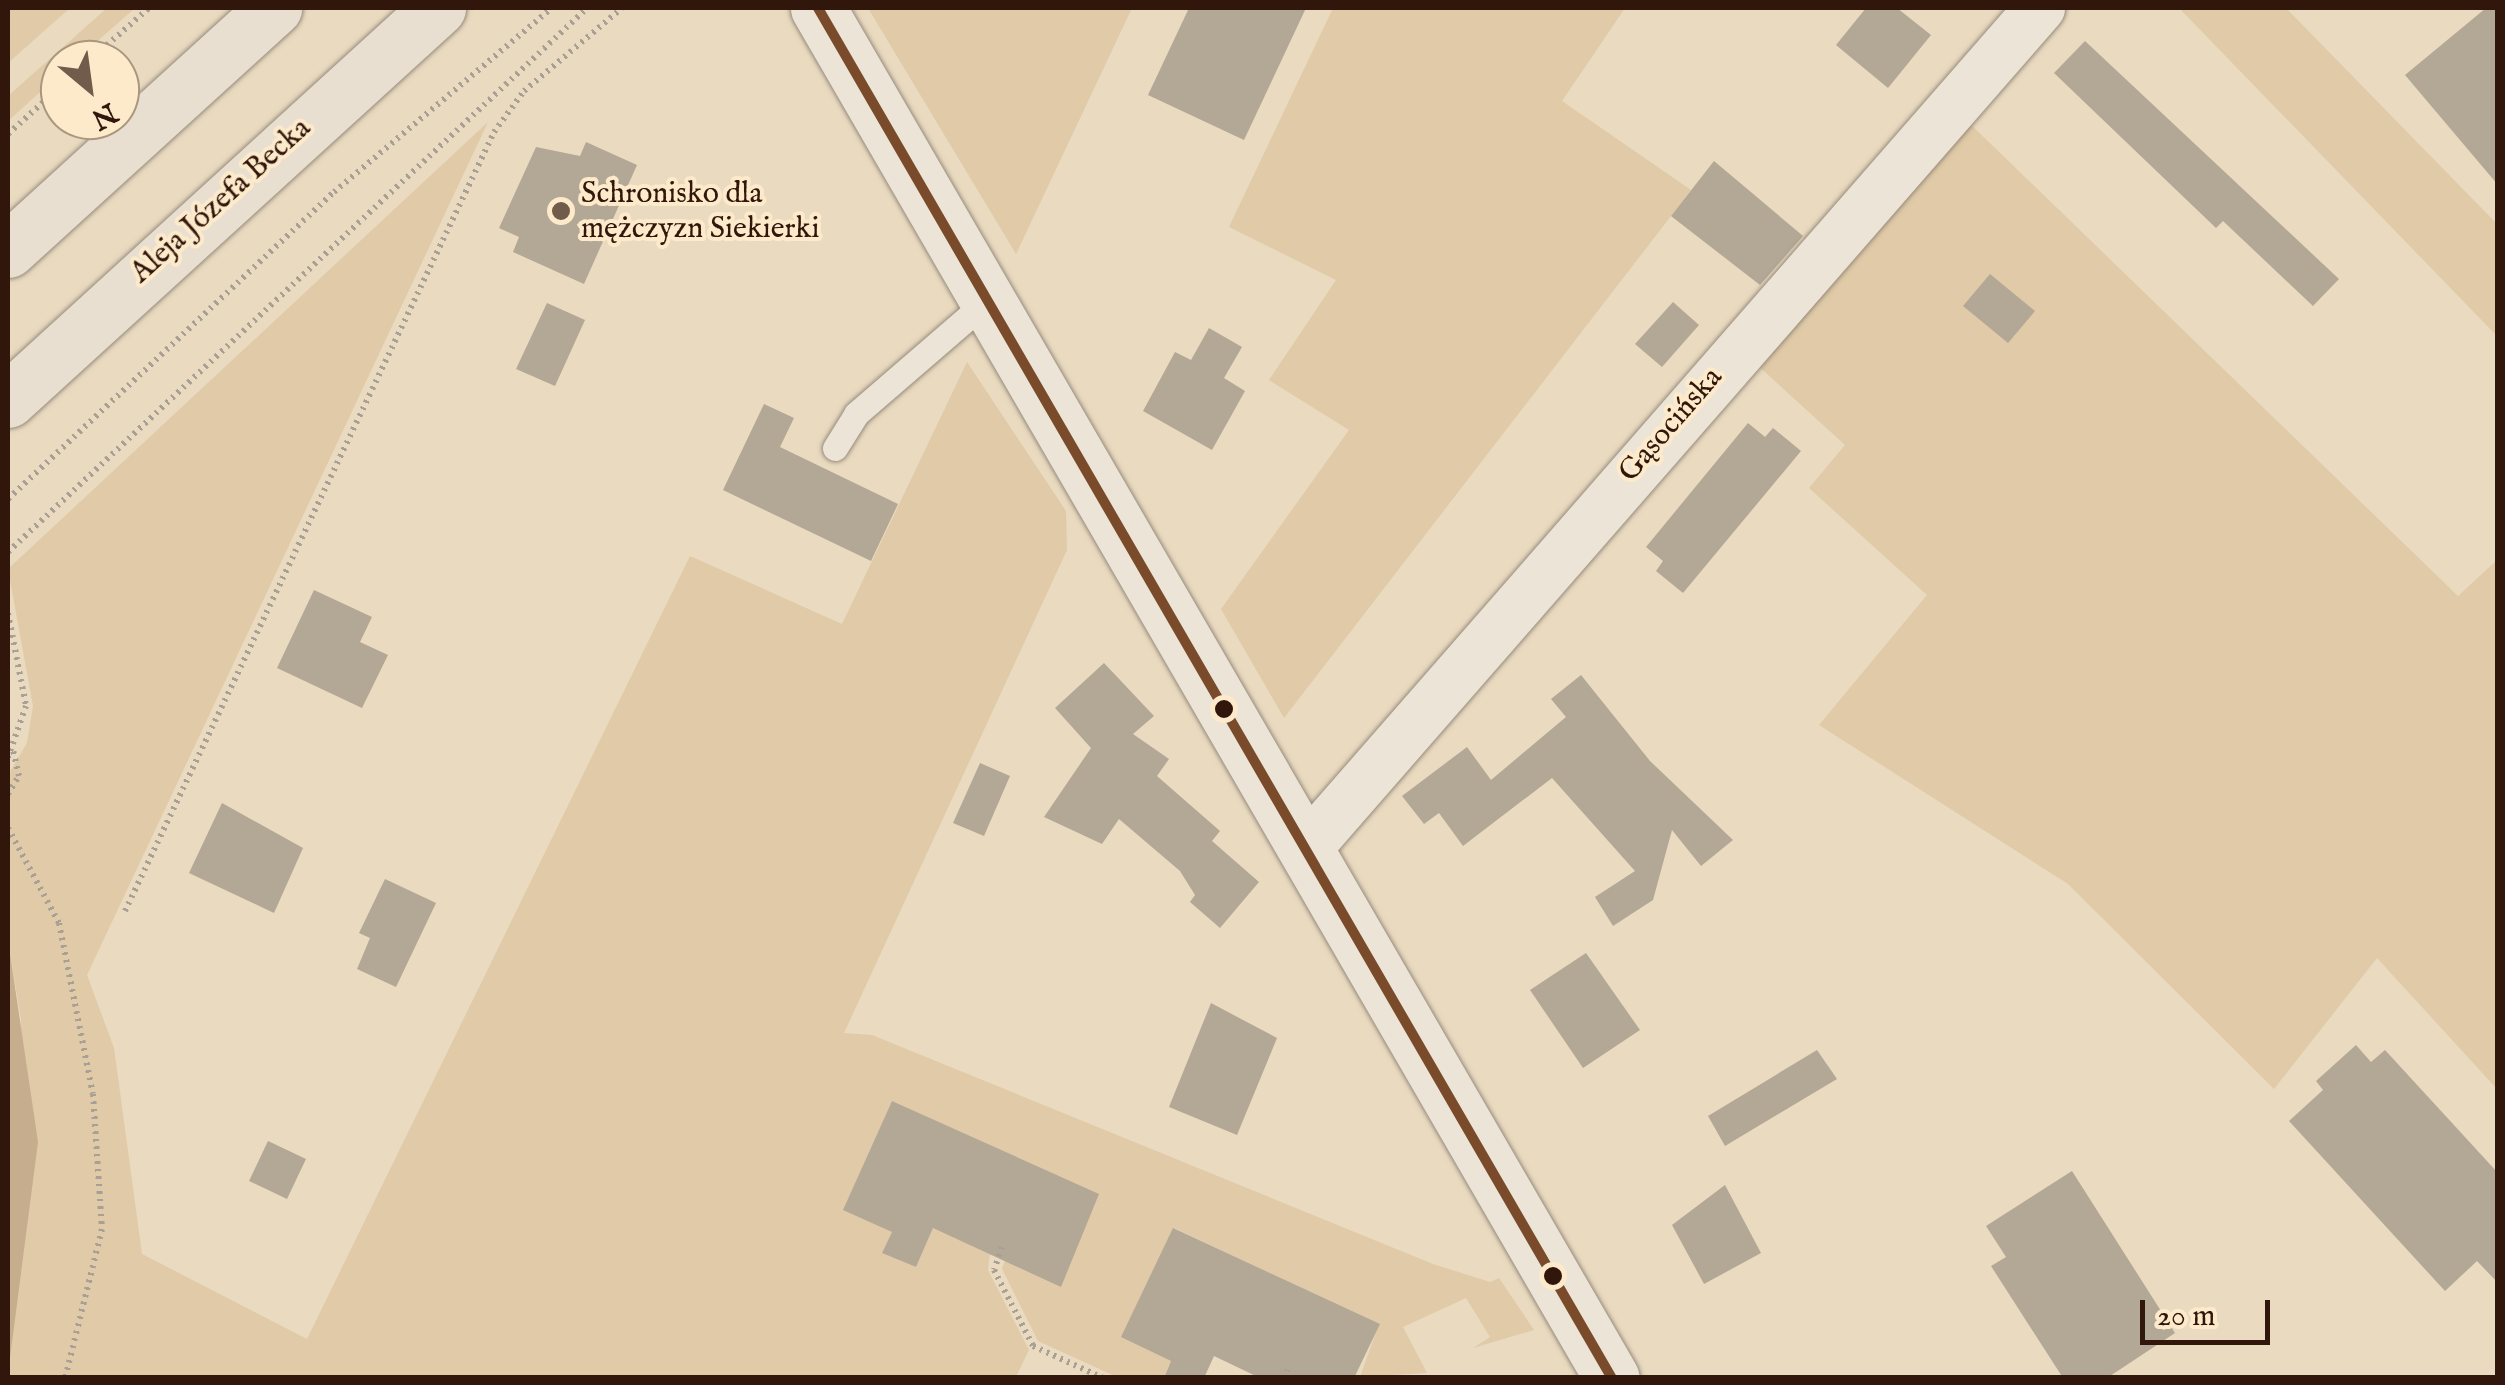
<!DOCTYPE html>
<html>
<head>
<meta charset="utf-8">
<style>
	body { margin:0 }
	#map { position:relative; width:2505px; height:1385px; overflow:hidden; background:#e9dac0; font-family:"IM FELL English",serif }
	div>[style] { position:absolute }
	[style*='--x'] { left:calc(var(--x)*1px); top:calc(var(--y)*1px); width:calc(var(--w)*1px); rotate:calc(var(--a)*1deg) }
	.green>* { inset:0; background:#e0caa7 }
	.water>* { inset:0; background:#c5ad8d }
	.building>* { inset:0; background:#b3a796 }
	.path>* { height:6px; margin-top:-3px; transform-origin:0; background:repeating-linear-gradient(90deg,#a89f95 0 2.5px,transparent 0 7.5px) }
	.roads { filter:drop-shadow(0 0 2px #978b7b) drop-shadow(0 0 2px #978b7b) }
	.service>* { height:25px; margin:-12.5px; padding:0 12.5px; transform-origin:12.5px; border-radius:12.5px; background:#ece4d7 }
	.minor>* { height:50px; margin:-25px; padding:0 25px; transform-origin:25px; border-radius:25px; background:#ece4d7 }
	.tertiary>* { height:55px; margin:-27.5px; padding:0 27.5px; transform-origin:27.5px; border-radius:27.5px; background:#ece4d7 }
	.primary>* { height:55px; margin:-27.5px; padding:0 27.5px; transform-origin:27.5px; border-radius:27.5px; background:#e8dfd0 }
	.bus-1>* { height:10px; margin:-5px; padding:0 5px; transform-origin:5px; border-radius:5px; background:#7a4b2a }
	.dots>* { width:28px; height:28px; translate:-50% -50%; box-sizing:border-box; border:5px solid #fceacb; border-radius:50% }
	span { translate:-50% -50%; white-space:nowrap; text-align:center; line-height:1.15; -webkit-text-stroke:8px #fceacb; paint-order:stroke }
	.poi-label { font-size:30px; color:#31170b }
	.left { translate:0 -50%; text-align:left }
	.street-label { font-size:30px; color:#31170b }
	.frame { position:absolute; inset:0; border:10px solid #31170b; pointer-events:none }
	.north { position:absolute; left:40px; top:40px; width:100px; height:100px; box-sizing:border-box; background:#fceacb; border:2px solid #ab967e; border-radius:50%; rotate:151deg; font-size:28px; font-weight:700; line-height:40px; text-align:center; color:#31170b }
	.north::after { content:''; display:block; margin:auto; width:35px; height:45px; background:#715b4a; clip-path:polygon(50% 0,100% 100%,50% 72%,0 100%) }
	.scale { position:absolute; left:2140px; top:1300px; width:130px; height:45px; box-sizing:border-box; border:5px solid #31170b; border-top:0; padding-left:12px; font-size:30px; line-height:35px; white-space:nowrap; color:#31170b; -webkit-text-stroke:8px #fceacb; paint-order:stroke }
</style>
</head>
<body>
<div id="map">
	<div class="green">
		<i style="clip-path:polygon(8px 8px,70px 8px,8px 63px)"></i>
		<i style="clip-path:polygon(107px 8px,135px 8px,76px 60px,60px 60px,60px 74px,8px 121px,8px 96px)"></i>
		<i style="clip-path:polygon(868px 8px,1132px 8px,1016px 254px)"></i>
		<i style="clip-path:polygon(1333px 8px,1625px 8px,1562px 101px,1691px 190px,1284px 718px,1221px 609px,1349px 430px,1269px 380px,1336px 280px,1229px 227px)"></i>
		<i style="clip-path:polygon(2179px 8px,2286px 8px,2497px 224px,2497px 336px)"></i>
		<i style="clip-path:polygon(1964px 118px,2458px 596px,2497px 560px,2497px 1089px,2377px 958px,2274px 1089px,2068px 884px,1819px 725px,1927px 595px,1809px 488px,1845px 445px,1754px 362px)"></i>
		<i style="clip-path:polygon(488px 122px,87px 975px,114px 1048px,142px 1254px,307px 1339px,690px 556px,842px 624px,967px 362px,1066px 511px,1067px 550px,844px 1033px,872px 1035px,1433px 1264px,1490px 1282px,1499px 1278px,1534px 1330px,1473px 1348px,1490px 1337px,1466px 1298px,1403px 1327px,1427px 1373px,1360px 1377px,1379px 1324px,1174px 1228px,1122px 1337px,1171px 1361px,1164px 1377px,1117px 1377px,1038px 1341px,1002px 1269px,1005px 1260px,1061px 1286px,1098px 1194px,892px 1101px,844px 1209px,892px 1232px,882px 1253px,916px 1267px,933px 1228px,990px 1253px,988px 1270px,1029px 1350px,1016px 1377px,8px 1377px,21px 1020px,8px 940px,8px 775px,27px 743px,33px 706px,8px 569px)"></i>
	</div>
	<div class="water">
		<i style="clip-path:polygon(8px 940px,38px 1142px,8px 1373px)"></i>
	</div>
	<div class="building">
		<i style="clip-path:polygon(1189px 8px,1306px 8px,1244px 140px,1148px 95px)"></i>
		<i style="clip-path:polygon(1866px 8px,1897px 8px,1931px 35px,1888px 88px,1836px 45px)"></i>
		<i style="clip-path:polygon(2486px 8px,2498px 8px,2498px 185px,2405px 75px)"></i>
		<i style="clip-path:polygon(2085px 41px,2339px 279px,2313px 306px,2223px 221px,2216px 228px,2054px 73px)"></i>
		<i style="clip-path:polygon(586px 142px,637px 165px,584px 284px,513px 252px,519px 237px,499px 228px,536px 147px,580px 156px)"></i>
		<i style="clip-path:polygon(1714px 161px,1803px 236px,1760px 285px,1671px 216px)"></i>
		<i style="clip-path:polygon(1990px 274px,2035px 311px,2008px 343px,1963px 306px)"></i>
		<i style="clip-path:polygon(1673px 302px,1699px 325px,1662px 367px,1635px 344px)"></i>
		<i style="clip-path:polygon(547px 303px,585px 320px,555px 386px,516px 369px)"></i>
		<i style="clip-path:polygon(1209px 328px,1242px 347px,1224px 378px,1245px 391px,1212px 450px,1143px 411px,1175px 352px,1191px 360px)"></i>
		<i style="clip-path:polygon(764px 404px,794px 418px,780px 447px,898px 504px,871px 561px,723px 490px)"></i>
		<i style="clip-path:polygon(1748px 423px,1765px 437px,1773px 428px,1801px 451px,1683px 593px,1656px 571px,1663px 561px,1646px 547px)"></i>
		<i style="clip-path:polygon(314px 590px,372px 617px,360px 642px,388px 655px,362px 708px,277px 668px)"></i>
		<i style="clip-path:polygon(1104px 663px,1154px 716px,1133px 734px,1169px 759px,1157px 776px,1220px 831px,1212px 841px,1259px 882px,1220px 928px,1190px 902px,1195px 895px,1180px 871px,1119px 819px,1102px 844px,1044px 817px,1091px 748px,1055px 708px)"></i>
		<i style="clip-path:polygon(1581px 675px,1650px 761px,1733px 840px,1701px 866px,1672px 830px,1653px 900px,1613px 926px,1595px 897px,1635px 871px,1552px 778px,1463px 846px,1439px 813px,1424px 824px,1402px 796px,1467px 747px,1491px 780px,1566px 717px,1551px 699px)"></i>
		<i style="clip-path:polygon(980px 763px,1010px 776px,984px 836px,953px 823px)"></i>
		<i style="clip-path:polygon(222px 803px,303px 848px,274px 913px,189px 873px)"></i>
		<i style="clip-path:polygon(385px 879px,436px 903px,396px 987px,357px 969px,370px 938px,359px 933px)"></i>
		<i style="clip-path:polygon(1586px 953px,1640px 1030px,1583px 1068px,1530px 990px)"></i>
		<i style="clip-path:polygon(1211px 1003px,1277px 1038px,1237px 1135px,1169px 1107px)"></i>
		<i style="clip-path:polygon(2356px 1045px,2371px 1062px,2385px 1050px,2498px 1173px,2498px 1283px,2477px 1261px,2445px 1291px,2289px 1121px,2323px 1090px,2316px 1081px)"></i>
		<i style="clip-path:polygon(1817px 1050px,1837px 1079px,1725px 1146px,1708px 1116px)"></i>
		<i style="clip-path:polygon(892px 1101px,1099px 1194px,1061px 1287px,933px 1228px,916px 1267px,882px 1253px,892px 1232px,843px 1210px)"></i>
		<i style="clip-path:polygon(268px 1141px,306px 1159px,287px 1199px,249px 1181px)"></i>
		<i style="clip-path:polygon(2072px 1171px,2175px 1333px,2107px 1378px,2063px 1378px,1991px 1266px,2006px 1257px,1986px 1226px)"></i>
		<i style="clip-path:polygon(1725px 1185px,1761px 1253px,1704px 1284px,1672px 1225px)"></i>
		<i style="clip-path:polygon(1173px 1228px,1380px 1324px,1354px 1378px,1260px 1378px,1214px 1356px,1204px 1378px,1164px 1378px,1171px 1361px,1121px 1337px)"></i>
	</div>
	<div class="path">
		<i style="--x:90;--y:60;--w:79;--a:-41.4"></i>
		<i style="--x:8;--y:134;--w:70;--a:-42.1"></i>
		<i style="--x:8;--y:499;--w:448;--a:-43.3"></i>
		<i style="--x:334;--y:192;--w:285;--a:-40.2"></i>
		<i style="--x:8;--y:552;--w:794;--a:-43.21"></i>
		<i style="--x:8;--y:613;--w:95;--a:79"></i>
		<i style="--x:26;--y:706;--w:54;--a:109.4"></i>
		<i style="--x:8;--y:794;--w:21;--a:-59"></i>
		<i style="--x:19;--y:776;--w:28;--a:-103"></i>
		<i style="--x:8;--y:828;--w:108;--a:61.8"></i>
		<i style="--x:59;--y:923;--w:174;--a:78.8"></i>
		<i style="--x:93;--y:1094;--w:135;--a:86.2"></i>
		<i style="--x:102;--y:1229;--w:154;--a:103.9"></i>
		<i style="--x:125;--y:911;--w:862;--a:-64.65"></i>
		<i style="--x:494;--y:132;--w:51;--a:-53.8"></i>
		<i style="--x:524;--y:91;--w:128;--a:-40.3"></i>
		<i style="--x:1002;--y:1247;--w:24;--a:109"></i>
		<i style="--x:994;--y:1270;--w:85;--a:62.8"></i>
		<i style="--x:1033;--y:1346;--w:77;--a:24.6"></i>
		<i style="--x:1284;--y:1378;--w:9;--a:-69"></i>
	</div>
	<div class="roads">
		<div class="service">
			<i style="--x:835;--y:448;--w:40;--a:-58"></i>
			<i style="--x:856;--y:414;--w:176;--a:-40.8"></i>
		</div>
		<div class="minor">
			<i style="--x:1307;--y:848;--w:1115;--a:-48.89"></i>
		</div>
		<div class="tertiary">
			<i style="--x:818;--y:8;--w:1583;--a:59.91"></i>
		</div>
		<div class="primary">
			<i style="--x:8;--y:250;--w:360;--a:-42.3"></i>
			<i style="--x:8;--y:400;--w:582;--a:-42.35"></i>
		</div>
	</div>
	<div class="bus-1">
		<i style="--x:818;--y:8;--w:1583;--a:59.91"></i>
	</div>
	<div class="dots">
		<i style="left:561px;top:211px;background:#715b4a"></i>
		<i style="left:1224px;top:709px;background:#31170b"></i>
		<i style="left:1553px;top:1276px;background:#31170b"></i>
	</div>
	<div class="poi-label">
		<span class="left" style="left:581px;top:211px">Schronisko dla<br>mężczyzn Siekierki</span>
	</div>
	<div class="street-label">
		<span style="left:221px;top:201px;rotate:-42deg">Aleja Józefa Becka</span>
		<span style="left:1671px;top:425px;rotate:-49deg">Gąsocińska</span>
	</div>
	<div class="frame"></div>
	<div class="north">N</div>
	<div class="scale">20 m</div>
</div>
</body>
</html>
